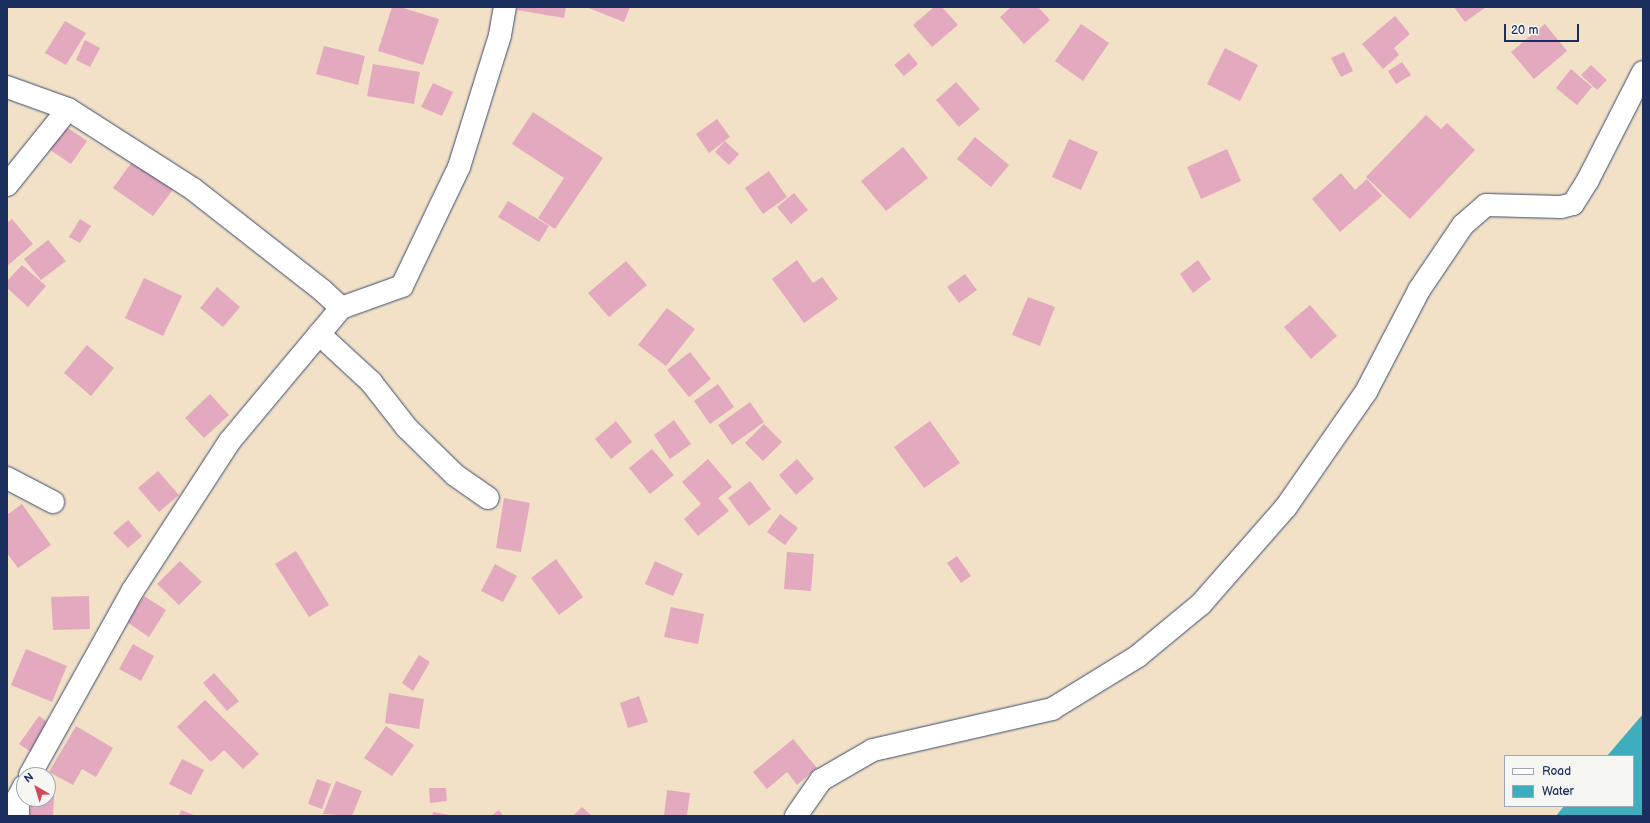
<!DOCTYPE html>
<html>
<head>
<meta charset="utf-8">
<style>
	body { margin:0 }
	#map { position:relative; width:1650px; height:823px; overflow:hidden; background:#f2e1c7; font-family:"Balsamiq Sans",sans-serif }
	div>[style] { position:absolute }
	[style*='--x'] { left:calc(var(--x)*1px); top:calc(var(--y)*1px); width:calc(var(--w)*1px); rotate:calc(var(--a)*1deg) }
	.water>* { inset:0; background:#3fadbd }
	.building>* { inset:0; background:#e3a9be }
	.roads { filter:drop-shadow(0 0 1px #3b4a6e) drop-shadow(0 0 1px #3b4a6e) }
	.street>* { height:22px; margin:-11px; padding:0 11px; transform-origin:11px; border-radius:11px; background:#fff }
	span { translate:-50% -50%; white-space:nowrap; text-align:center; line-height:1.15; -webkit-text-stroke:3px #f6f6f2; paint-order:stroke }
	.frame { position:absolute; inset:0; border:8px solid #1b2f5e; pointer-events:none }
	.legend { position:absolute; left:1504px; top:755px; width:130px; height:52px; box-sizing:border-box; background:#f6f6f2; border:1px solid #9ea6b7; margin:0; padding:5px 7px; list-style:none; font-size:12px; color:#1b2f5e }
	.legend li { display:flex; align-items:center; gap:8px; height:20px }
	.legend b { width:20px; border:1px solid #9ea6b7 }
	.north { position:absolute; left:16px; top:767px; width:40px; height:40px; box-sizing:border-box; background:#f6f6f2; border:1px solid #9ea6b7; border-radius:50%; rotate:322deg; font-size:11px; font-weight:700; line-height:16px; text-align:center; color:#1b2f5e }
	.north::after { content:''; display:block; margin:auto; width:14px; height:18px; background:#d1495b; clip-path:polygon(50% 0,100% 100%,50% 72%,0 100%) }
	.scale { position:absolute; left:1504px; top:24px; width:75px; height:18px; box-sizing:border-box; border:2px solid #1b2f5e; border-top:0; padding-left:5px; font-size:12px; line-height:14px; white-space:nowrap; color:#1b2f5e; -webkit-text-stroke:3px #f6f6f2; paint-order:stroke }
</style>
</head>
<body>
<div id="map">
	<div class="water">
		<i style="clip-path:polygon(1643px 714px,1643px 816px,1556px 816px,1564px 806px,1633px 806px,1633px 756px,1607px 756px)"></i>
	</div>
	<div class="building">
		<i style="clip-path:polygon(392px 7px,400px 7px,439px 19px,423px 65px,378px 51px)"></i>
		<i style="clip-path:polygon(518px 7px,566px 7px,564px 18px,517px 10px)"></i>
		<i style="clip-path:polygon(586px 7px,630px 7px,624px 22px)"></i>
		<i style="clip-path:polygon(934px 7px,942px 7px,958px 25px,932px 47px,913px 25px)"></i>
		<i style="clip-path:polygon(1011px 7px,1038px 7px,1050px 20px,1024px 44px,1000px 17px)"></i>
		<i style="clip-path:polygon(1454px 7px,1486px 7px,1465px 22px)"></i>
		<i style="clip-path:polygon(1395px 16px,1410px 34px,1394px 48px,1399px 55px,1383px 69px,1362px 44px)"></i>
		<i style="clip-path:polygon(65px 21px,86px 33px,66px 65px,45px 53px)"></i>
		<i style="clip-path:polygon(1081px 24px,1109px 43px,1083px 81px,1055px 61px)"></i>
		<i style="clip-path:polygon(1545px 24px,1567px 51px,1534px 79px,1511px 52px)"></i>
		<i style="clip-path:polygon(85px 40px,100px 48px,90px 67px,76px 60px)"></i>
		<i style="clip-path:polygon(324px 46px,365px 56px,358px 85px,316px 74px)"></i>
		<i style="clip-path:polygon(1225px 48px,1258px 65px,1240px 101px,1207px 84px)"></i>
		<i style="clip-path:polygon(1344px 52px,1353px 71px,1341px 77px,1331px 58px)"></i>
		<i style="clip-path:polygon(909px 53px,918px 64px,904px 76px,894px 65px)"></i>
		<i style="clip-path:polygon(1402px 62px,1411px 75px,1396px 84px,1388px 71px)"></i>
		<i style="clip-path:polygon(373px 64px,420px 72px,414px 104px,367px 96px)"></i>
		<i style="clip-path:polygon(1591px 65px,1607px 80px,1597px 90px,1581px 75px)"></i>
		<i style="clip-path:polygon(1571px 69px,1592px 87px,1577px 105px,1556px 88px)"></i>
		<i style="clip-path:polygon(956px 82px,980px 109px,959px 127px,936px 100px)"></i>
		<i style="clip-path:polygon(433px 83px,453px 92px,442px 116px,421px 107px)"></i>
		<i style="clip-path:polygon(533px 112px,603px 158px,555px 229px,538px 218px,564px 178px,512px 144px)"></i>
		<i style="clip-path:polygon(1426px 115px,1441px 129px,1447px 123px,1475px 150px,1410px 219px,1366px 177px)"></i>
		<i style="clip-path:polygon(717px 119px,730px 137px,709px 153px,696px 134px)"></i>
		<i style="clip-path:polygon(65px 126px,87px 141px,71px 164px,49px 149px)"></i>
		<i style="clip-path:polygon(975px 137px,1009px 165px,991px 187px,957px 159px)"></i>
		<i style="clip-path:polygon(1069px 139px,1098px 152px,1081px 190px,1052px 177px)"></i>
		<i style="clip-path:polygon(725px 141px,739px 154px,729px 165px,715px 152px)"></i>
		<i style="clip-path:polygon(903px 147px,928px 178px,886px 211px,861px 181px)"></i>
		<i style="clip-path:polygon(1227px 149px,1241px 181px,1201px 199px,1187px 167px)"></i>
		<i style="clip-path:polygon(135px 158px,175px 187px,153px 216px,113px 188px)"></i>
		<i style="clip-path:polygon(769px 171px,787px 197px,763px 214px,745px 188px)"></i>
		<i style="clip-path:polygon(1341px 173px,1355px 190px,1367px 179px,1382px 196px,1340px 232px,1312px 199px)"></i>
		<i style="clip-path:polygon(794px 193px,808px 210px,791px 224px,777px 207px)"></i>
		<i style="clip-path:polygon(508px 201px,549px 226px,539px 242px,498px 217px)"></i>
		<i style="clip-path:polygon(12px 219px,33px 244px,7px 266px,7px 223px)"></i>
		<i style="clip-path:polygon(80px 219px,91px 226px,80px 243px,69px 237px)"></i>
		<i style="clip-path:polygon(48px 240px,66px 261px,41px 280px,24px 259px)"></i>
		<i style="clip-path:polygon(797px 260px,813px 283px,822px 277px,838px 299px,804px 323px,772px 279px)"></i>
		<i style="clip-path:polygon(1198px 260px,1211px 279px,1193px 293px,1180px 274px)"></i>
		<i style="clip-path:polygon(626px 261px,647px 285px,609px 317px,588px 293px)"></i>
		<i style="clip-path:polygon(22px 265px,46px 286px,28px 307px,7px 288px,7px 281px)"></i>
		<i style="clip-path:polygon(965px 274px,977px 290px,959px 303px,947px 287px)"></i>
		<i style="clip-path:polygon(144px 278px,182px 296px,163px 336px,125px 318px)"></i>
		<i style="clip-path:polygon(217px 287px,240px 307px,223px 327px,200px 308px)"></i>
		<i style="clip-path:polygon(1028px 297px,1055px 307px,1040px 346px,1012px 335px)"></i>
		<i style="clip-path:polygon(1310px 305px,1337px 336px,1311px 359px,1284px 327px)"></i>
		<i style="clip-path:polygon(667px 308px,695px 329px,666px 366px,638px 345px)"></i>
		<i style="clip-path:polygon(87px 345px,114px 368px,91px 396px,64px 373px)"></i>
		<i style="clip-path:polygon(690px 352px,711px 379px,689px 397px,667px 370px)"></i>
		<i style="clip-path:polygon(718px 384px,734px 407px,710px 424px,694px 401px)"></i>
		<i style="clip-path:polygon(210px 394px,229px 415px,204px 438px,185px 418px)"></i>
		<i style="clip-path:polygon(750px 402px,764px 422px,732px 445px,718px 425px)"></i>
		<i style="clip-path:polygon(674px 420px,691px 444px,670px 459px,654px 435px)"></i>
		<i style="clip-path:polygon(616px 421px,632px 442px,611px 459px,595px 439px)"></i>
		<i style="clip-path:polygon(930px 421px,960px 463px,924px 488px,894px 447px)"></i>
		<i style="clip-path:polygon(764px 424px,782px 442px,763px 461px,745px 443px)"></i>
		<i style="clip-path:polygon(652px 449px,674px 475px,650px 494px,629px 468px)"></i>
		<i style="clip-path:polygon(708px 459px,732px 487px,718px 498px,729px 511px,698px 536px,684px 519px,701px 504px,682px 482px)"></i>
		<i style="clip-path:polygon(797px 459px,814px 479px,796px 495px,779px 475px)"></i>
		<i style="clip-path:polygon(158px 471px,179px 495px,159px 512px,138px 488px)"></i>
		<i style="clip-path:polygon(750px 481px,771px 509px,749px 526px,728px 498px)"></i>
		<i style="clip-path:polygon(504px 498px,530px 503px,521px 552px,496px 548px)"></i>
		<i style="clip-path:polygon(22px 504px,51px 545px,18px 568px,7px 553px,7px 515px)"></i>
		<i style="clip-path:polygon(780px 514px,798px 528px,785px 545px,767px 532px)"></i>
		<i style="clip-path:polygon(128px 520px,142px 536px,128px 548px,113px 533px)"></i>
		<i style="clip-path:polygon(296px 551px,329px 605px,309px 617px,275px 564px)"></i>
		<i style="clip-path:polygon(787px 552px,814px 554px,811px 591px,784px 589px)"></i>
		<i style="clip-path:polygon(957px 556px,971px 576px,961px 583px,947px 563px)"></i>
		<i style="clip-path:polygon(556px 559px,583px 597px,559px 615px,531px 578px)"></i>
		<i style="clip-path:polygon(180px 561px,202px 582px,179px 605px,157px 584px)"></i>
		<i style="clip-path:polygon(655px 561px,683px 574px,673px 596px,645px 584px)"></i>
		<i style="clip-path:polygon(495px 564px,517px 576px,503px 602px,481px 591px)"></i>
		<i style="clip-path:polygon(89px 596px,90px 629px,53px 630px,51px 597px)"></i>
		<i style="clip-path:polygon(144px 596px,166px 610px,149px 637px,127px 622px)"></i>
		<i style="clip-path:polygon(671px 607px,704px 614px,698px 644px,664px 637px)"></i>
		<i style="clip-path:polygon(133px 644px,154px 656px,141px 681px,119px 669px)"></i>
		<i style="clip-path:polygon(26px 649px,67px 666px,52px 702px,11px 685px)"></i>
		<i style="clip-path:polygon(419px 655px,430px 662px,413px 691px,402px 683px)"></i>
		<i style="clip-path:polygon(214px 673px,239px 701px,227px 711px,203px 683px)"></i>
		<i style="clip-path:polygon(389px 693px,424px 699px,419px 729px,385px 723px)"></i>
		<i style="clip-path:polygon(639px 696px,648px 722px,628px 728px,620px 703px)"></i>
		<i style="clip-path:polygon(205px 700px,259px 754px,243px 769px,224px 750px,211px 762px,177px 727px)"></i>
		<i style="clip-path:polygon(39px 716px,50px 724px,31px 752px,19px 744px)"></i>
		<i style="clip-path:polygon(76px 726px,113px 748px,96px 777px,82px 769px,73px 785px,49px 772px)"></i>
		<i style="clip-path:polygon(386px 726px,414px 745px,392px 776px,364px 758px)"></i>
		<i style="clip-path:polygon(793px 739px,817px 768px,797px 785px,787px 772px,767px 789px,753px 772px)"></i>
		<i style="clip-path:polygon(182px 759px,204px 770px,191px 795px,169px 784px)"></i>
		<i style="clip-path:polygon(317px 779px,331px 784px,322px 809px,308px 804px)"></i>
		<i style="clip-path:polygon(336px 781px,362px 791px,352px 816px,323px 814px)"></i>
		<i style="clip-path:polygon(429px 788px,446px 788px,447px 801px,430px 803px)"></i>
		<i style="clip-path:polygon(667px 790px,690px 793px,687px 816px,664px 816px)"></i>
		<i style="clip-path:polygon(48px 796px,54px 796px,53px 816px,30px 816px,31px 799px,48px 799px)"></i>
		<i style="clip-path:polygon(582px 807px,592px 816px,573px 816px)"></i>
		<i style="clip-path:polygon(181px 810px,196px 816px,179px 816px)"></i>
		<i style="clip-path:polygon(499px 810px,503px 816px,491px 816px)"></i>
		<i style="clip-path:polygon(433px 812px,450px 815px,450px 816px,432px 816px)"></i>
	</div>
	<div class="roads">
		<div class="street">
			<i style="--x:7;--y:87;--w:65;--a:19.8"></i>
			<i style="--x:68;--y:109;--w:148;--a:32.6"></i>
			<i style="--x:193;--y:189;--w:164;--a:38.1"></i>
			<i style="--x:322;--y:290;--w:26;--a:43"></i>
			<i style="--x:7;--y:185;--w:97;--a:-51.2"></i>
			<i style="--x:319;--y:334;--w:71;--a:42.7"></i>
			<i style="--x:371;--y:382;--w:58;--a:52"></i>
			<i style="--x:407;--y:428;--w:67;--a:44.4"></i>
			<i style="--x:455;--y:475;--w:40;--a:34.9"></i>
			<i style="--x:7;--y:478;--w:52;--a:27.6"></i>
			<i style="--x:30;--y:775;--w:212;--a:-60.9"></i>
			<i style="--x:133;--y:590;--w:176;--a:-57"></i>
			<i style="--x:229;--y:442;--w:175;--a:-50.1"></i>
			<i style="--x:341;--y:308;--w:65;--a:-19.8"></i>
			<i style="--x:402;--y:286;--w:132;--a:-64.4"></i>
			<i style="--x:459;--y:167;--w:138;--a:-72.7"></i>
			<i style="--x:500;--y:35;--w:28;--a:-80"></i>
			<i style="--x:18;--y:816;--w:18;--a:-90"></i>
			<i style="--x:18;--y:798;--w:13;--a:-63"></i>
			<i style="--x:796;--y:816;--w:44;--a:-55.2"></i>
			<i style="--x:821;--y:780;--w:60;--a:-30"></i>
			<i style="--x:873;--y:750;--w:184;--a:-12.9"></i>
			<i style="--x:1052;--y:709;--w:101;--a:-31.6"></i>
			<i style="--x:1138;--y:656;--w:82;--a:-39.5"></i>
			<i style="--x:1201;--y:604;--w:129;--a:-48.8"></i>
			<i style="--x:1286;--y:507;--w:140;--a:-55.2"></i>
			<i style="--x:1366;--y:392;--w:115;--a:-62.5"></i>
			<i style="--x:1419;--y:290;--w:78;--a:-55.9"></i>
			<i style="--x:1463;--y:225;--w:30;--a:-41"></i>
			<i style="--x:1486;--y:205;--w:75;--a:1.5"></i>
			<i style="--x:1561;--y:207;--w:12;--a:-14"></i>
			<i style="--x:1573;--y:204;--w:28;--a:-58"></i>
			<i style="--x:1588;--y:180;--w:121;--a:-63"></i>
		</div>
	</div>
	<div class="frame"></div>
	<ul class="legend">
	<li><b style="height:5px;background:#fff"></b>Road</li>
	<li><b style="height:11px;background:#3fadbd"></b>Water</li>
	</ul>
	<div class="north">N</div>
	<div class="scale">20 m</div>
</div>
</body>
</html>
